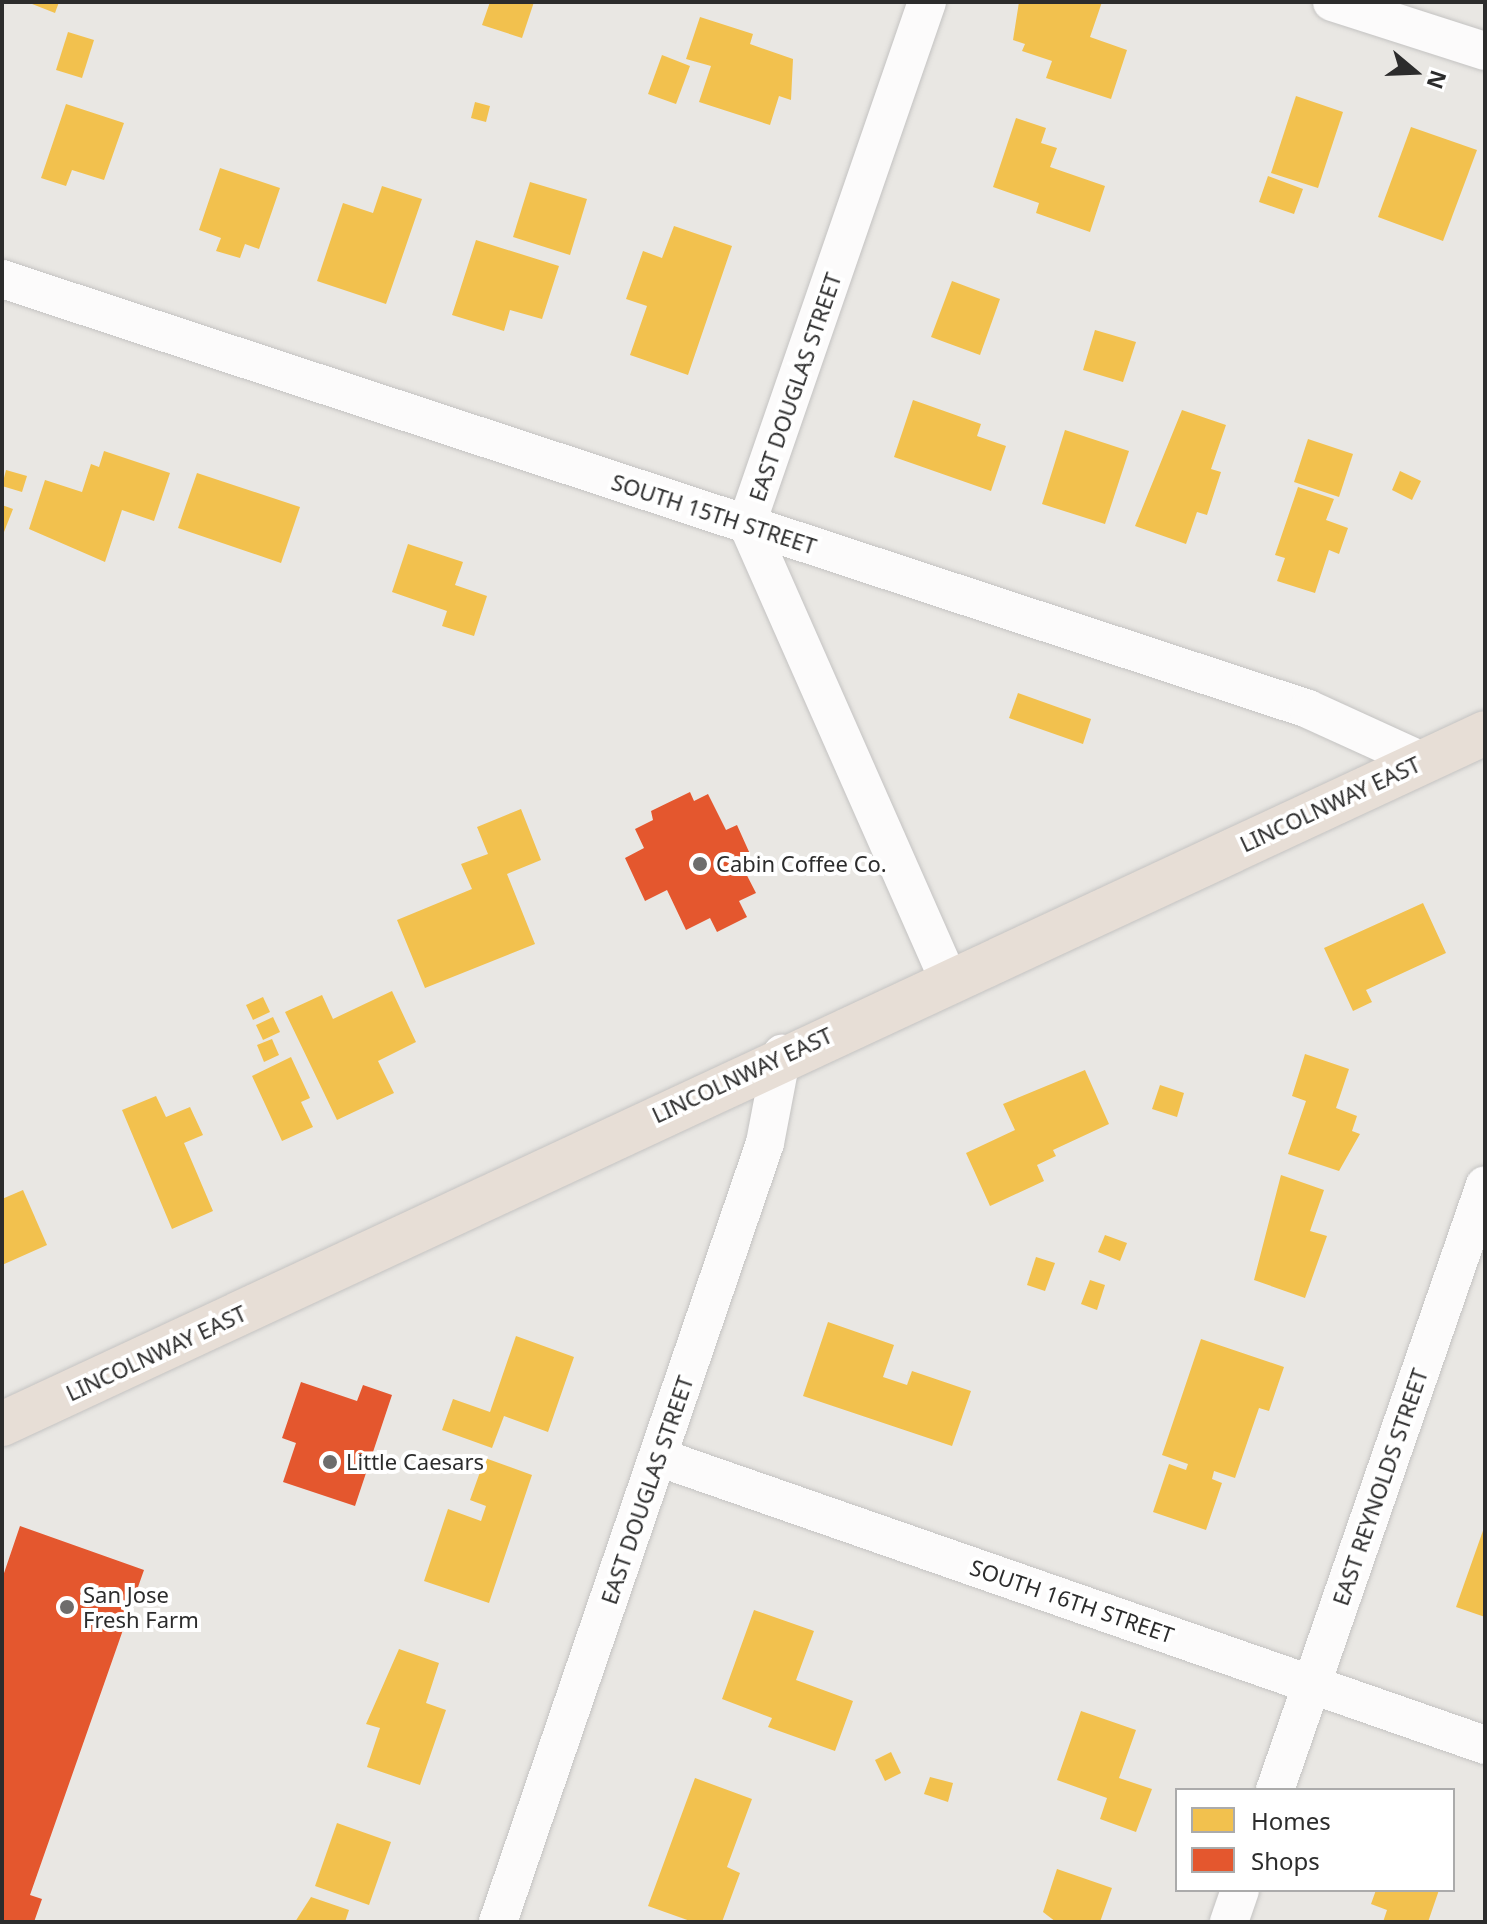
<!DOCTYPE html>
<html>
<head>
<meta charset="utf-8">
<style>
	body { margin:0 }
	#map { position:relative; width:1487px; height:1924px; overflow:hidden; background:#e9e7e3; font-family:"Noto Sans",sans-serif }
	div>[style] { position:absolute }
	[style*='--x'] { left:calc(var(--x)*1px); top:calc(var(--y)*1px); width:calc(var(--w)*1px); rotate:calc(var(--a)*1deg) }
	.homes>* { inset:0; background:#f2c14e }
	.shops>* { inset:0; background:#e4572e }
	.roads { filter:drop-shadow(0 0 2px #c4c3c2) drop-shadow(0 0 2px #c4c3c2) }
	.street>* { height:38px; margin:-19px; padding:0 19px; transform-origin:19px; border-radius:19px; background:#fcfbfb }
	.highway>* { height:44px; margin:-22px; padding:0 22px; transform-origin:22px; border-radius:22px; background:#e7ded6 }
	.dots>* { width:22px; height:22px; translate:-50% -50%; box-sizing:border-box; border:4px solid #fff; border-radius:50% }
	span { translate:-50% -50%; white-space:nowrap; text-align:center; line-height:1.15; -webkit-text-stroke:8px #fff; paint-order:stroke }
	.street-label { font-size:22px; color:#2c2c2c }
	.poi-label { font-size:22px; color:#2c2c2c }
	.left { translate:0 -50%; text-align:left }
	.frame { position:absolute; inset:0; border:4px solid #2c2c2c; pointer-events:none }
	.legend { position:absolute; left:1175px; top:1788px; width:280px; height:104px; box-sizing:border-box; background:#fff; border:2px solid #ababab; margin:0; padding:10px 14px; list-style:none; font-size:24px; color:#2c2c2c }
	.legend li { display:flex; align-items:center; gap:16px; height:40px }
	.legend b { width:40px; border:2px solid #ababab }
	.north { position:absolute; left:1375px; top:32px; width:80px; height:80px; -webkit-text-stroke:6px #fff; paint-order:stroke; rotate:109deg; font-size:22px; font-weight:700; line-height:32px; text-align:center; color:#2c2c2c }
	.north::after { content:''; display:block; margin:auto; width:28px; height:36px; background:#2c2c2c; clip-path:polygon(50% 0,100% 100%,50% 72%,0 100%) }
</style>
</head>
<body>
<div id="map">
	<div class="homes">
		<i style="clip-path:polygon(27px 2px,59px 2px,55px 13px)"></i>
		<i style="clip-path:polygon(490px 2px,534px 2px,522px 38px,482px 25px)"></i>
		<i style="clip-path:polygon(1019px 2px,1102px 2px,1090px 37px,1127px 50px,1111px 99px,1046px 78px,1052px 61px,1022px 51px,1025px 44px,1013px 40px)"></i>
		<i style="clip-path:polygon(700px 17px,753px 34px,750px 44px,793px 59px,791px 100px,779px 96px,770px 125px,699px 102px,711px 66px,686px 59px)"></i>
		<i style="clip-path:polygon(68px 32px,94px 40px,82px 78px,56px 70px)"></i>
		<i style="clip-path:polygon(662px 55px,690px 66px,676px 104px,648px 94px)"></i>
		<i style="clip-path:polygon(1296px 96px,1343px 112px,1318px 188px,1271px 173px)"></i>
		<i style="clip-path:polygon(475px 102px,490px 106px,486px 122px,471px 118px)"></i>
		<i style="clip-path:polygon(66px 104px,124px 123px,104px 180px,72px 170px,66px 186px,41px 178px)"></i>
		<i style="clip-path:polygon(1016px 118px,1046px 128px,1041px 143px,1057px 148px,1050px 167px,1105px 186px,1090px 232px,1036px 213px,1039px 203px,993px 187px)"></i>
		<i style="clip-path:polygon(1411px 127px,1477px 150px,1443px 241px,1378px 217px)"></i>
		<i style="clip-path:polygon(220px 168px,280px 188px,259px 249px,245px 244px,240px 258px,216px 251px,221px 238px,199px 230px)"></i>
		<i style="clip-path:polygon(1268px 176px,1303px 189px,1294px 214px,1259px 202px)"></i>
		<i style="clip-path:polygon(530px 182px,587px 199px,570px 255px,513px 237px)"></i>
		<i style="clip-path:polygon(382px 186px,422px 199px,386px 304px,317px 281px,343px 203px,373px 213px)"></i>
		<i style="clip-path:polygon(674px 226px,732px 246px,688px 375px,630px 355px,647px 306px,626px 299px,643px 251px,662px 258px)"></i>
		<i style="clip-path:polygon(476px 240px,559px 266px,542px 319px,510px 310px,504px 331px,452px 315px)"></i>
		<i style="clip-path:polygon(952px 281px,1000px 299px,980px 355px,931px 337px)"></i>
		<i style="clip-path:polygon(1095px 330px,1136px 342px,1123px 382px,1083px 370px)"></i>
		<i style="clip-path:polygon(913px 400px,981px 424px,977px 436px,1006px 446px,991px 491px,894px 457px)"></i>
		<i style="clip-path:polygon(1182px 410px,1226px 425px,1211px 469px,1221px 472px,1207px 515px,1197px 512px,1186px 544px,1135px 526px)"></i>
		<i style="clip-path:polygon(1065px 430px,1129px 451px,1105px 524px,1042px 504px)"></i>
		<i style="clip-path:polygon(1308px 439px,1353px 454px,1339px 497px,1294px 482px)"></i>
		<i style="clip-path:polygon(104px 451px,170px 473px,154px 521px,122px 510px,105px 562px,29px 529px,45px 480px,82px 492px,91px 464px,99px 467px)"></i>
		<i style="clip-path:polygon(6px 470px,27px 476px,22px 492px,2px 486px)"></i>
		<i style="clip-path:polygon(1400px 471px,1421px 481px,1412px 500px,1392px 490px)"></i>
		<i style="clip-path:polygon(197px 473px,300px 507px,281px 563px,178px 528px)"></i>
		<i style="clip-path:polygon(1298px 487px,1334px 499px,1326px 520px,1348px 528px,1339px 554px,1329px 550px,1315px 593px,1277px 581px,1285px 558px,1275px 555px)"></i>
		<i style="clip-path:polygon(2px 505px,13px 509px,2px 537px)"></i>
		<i style="clip-path:polygon(408px 544px,463px 562px,455px 585px,487px 596px,474px 636px,442px 626px,447px 611px,392px 592px)"></i>
		<i style="clip-path:polygon(1018px 693px,1091px 719px,1083px 744px,1009px 718px)"></i>
		<i style="clip-path:polygon(521px 809px,541px 860px,507px 874px,535px 944px,425px 988px,397px 920px,472px 889px,461px 864px,488px 854px,477px 827px)"></i>
		<i style="clip-path:polygon(1423px 903px,1446px 953px,1366px 990px,1372px 1002px,1353px 1011px,1324px 948px)"></i>
		<i style="clip-path:polygon(392px 991px,416px 1042px,378px 1061px,394px 1093px,337px 1120px,285px 1012px,322px 995px,333px 1019px)"></i>
		<i style="clip-path:polygon(263px 997px,270px 1012px,253px 1020px,246px 1005px)"></i>
		<i style="clip-path:polygon(273px 1017px,280px 1032px,263px 1040px,256px 1025px)"></i>
		<i style="clip-path:polygon(272px 1039px,279px 1055px,264px 1062px,257px 1045px)"></i>
		<i style="clip-path:polygon(1305px 1054px,1349px 1069px,1336px 1108px,1357px 1116px,1352px 1131px,1360px 1134px,1339px 1171px,1288px 1154px,1306px 1101px,1292px 1096px)"></i>
		<i style="clip-path:polygon(291px 1057px,310px 1098px,301px 1102px,313px 1127px,282px 1141px,252px 1076px)"></i>
		<i style="clip-path:polygon(1085px 1070px,1109px 1124px,1053px 1150px,1056px 1156px,1037px 1165px,1044px 1181px,990px 1206px,966px 1153px,1015px 1130px,1003px 1104px)"></i>
		<i style="clip-path:polygon(1160px 1085px,1184px 1093px,1177px 1117px,1152px 1109px)"></i>
		<i style="clip-path:polygon(156px 1096px,166px 1117px,190px 1107px,203px 1135px,184px 1143px,213px 1211px,172px 1229px,122px 1110px)"></i>
		<i style="clip-path:polygon(1281px 1175px,1324px 1190px,1310px 1231px,1327px 1236px,1305px 1298px,1254px 1280px)"></i>
		<i style="clip-path:polygon(23px 1190px,47px 1245px,2px 1265px,2px 1199px)"></i>
		<i style="clip-path:polygon(1105px 1235px,1127px 1243px,1120px 1261px,1098px 1252px)"></i>
		<i style="clip-path:polygon(1036px 1257px,1055px 1263px,1045px 1291px,1027px 1285px)"></i>
		<i style="clip-path:polygon(1090px 1280px,1105px 1285px,1097px 1310px,1081px 1304px)"></i>
		<i style="clip-path:polygon(828px 1322px,894px 1345px,883px 1377px,907px 1385px,912px 1371px,971px 1391px,952px 1446px,803px 1396px)"></i>
		<i style="clip-path:polygon(516px 1336px,574px 1357px,548px 1432px,504px 1416px,492px 1448px,442px 1430px,453px 1399px,490px 1412px)"></i>
		<i style="clip-path:polygon(1201px 1339px,1284px 1367px,1269px 1411px,1259px 1408px,1235px 1478px,1214px 1471px,1212px 1479px,1222px 1483px,1206px 1530px,1153px 1512px,1169px 1464px,1186px 1470px,1188px 1464px,1162px 1455px)"></i>
		<i style="clip-path:polygon(485px 1458px,532px 1475px,489px 1603px,424px 1581px,448px 1509px,481px 1521px,486px 1506px,470px 1500px)"></i>
		<i style="clip-path:polygon(1485px 1525px,1485px 1617px,1456px 1607px)"></i>
		<i style="clip-path:polygon(754px 1610px,814px 1631px,796px 1680px,853px 1701px,835px 1751px,768px 1727px,772px 1718px,722px 1699px)"></i>
		<i style="clip-path:polygon(399px 1649px,439px 1663px,426px 1703px,446px 1710px,420px 1785px,367px 1767px,380px 1728px,366px 1724px)"></i>
		<i style="clip-path:polygon(1081px 1711px,1136px 1730px,1119px 1778px,1152px 1789px,1136px 1832px,1100px 1819px,1107px 1798px,1057px 1780px)"></i>
		<i style="clip-path:polygon(891px 1752px,901px 1773px,885px 1781px,875px 1760px)"></i>
		<i style="clip-path:polygon(930px 1777px,953px 1783px,948px 1802px,924px 1794px)"></i>
		<i style="clip-path:polygon(695px 1778px,752px 1799px,727px 1867px,740px 1873px,722px 1922px,693px 1922px,648px 1906px)"></i>
		<i style="clip-path:polygon(337px 1823px,391px 1842px,369px 1905px,315px 1886px)"></i>
		<i style="clip-path:polygon(1057px 1869px,1112px 1888px,1100px 1922px,1056px 1922px,1043px 1912px)"></i>
		<i style="clip-path:polygon(1376px 1890px,1439px 1890px,1428px 1922px,1383px 1922px,1387px 1910px,1371px 1904px)"></i>
		<i style="clip-path:polygon(311px 1897px,349px 1910px,345px 1922px,295px 1922px)"></i>
	</div>
	<div class="shops">
		<i style="clip-path:polygon(690px 792px,694px 801px,708px 794px,726px 830px,737px 825px,750px 854px,739px 860px,756px 893px,739px 901px,747px 917px,717px 932px,710px 918px,686px 930px,667px 890px,645px 901px,625px 858px,644px 848px,635px 829px,653px 820px,651px 811px)"></i>
		<i style="clip-path:polygon(301px 1382px,357px 1401px,363px 1385px,392px 1395px,355px 1506px,283px 1482px,296px 1443px,282px 1438px)"></i>
		<i style="clip-path:polygon(20px 1526px,144px 1570px,30px 1895px,42px 1899px,34px 1922px,2px 1922px,2px 1579px)"></i>
	</div>
	<div class="roads">
		<div class="street">
			<i style="--x:927;--y:2;--w:551;--a:109.06"></i>
			<i style="--x:747;--y:523;--w:503;--a:66.19"></i>
			<i style="--x:1332;--y:2;--w:161;--a:17.8"></i>
			<i style="--x:2;--y:279;--w:1375;--a:18.22"></i>
			<i style="--x:1308;--y:709;--w:125;--a:24.5"></i>
			<i style="--x:658;--y:1457;--w:876;--a:19.2"></i>
			<i style="--x:1275;--y:1790;--w:640;--a:-70.86"></i>
			<i style="--x:498;--y:1922;--w:823;--a:-71.08"></i>
			<i style="--x:765;--y:1143;--w:91;--a:-79.2"></i>
			<i style="--x:1229;--y:1922;--w:34;--a:-71"></i>
		</div>
		<div class="highway">
			<i style="--x:2;--y:1424;--w:1636;--a:-24.98"></i>
		</div>
	</div>
	<div class="dots">
		<i style="left:700px;top:864px;background:#6e6d6c"></i>
		<i style="left:330px;top:1462px;background:#6e6d6c"></i>
		<i style="left:67px;top:1607px;background:#6e6d6c"></i>
	</div>
	<div class="street-label">
		<span style="left:795px;top:387px;rotate:-71deg">EAST DOUGLAS STREET</span>
		<span style="left:714px;top:514px;rotate:18deg">SOUTH 15TH STREET</span>
		<span style="left:1330px;top:804px;rotate:-25deg">LINCOLNWAY EAST</span>
		<span style="left:742px;top:1075px;rotate:-25deg">LINCOLNWAY EAST</span>
		<span style="left:156px;top:1353px;rotate:-25deg">LINCOLNWAY EAST</span>
		<span style="left:1380px;top:1487px;rotate:-71deg">EAST REYNOLDS STREET</span>
		<span style="left:647px;top:1490px;rotate:-71deg">EAST DOUGLAS STREET</span>
		<span style="left:1072px;top:1601px;rotate:19deg">SOUTH 16TH STREET</span>
	</div>
	<div class="poi-label">
		<span class="left" style="left:716px;top:864px">Cabin Coffee Co.</span>
		<span class="left" style="left:346px;top:1462px">Little Caesars</span>
		<span class="left" style="left:83px;top:1607px">San Jose<br>Fresh Farm</span>
	</div>
	<div class="frame"></div>
	<ul class="legend">
	<li><b style="height:22px;background:#f2c14e"></b>Homes</li>
	<li><b style="height:22px;background:#e4572e"></b>Shops</li>
	</ul>
	<div class="north">N</div>
</div>
</body>
</html>
